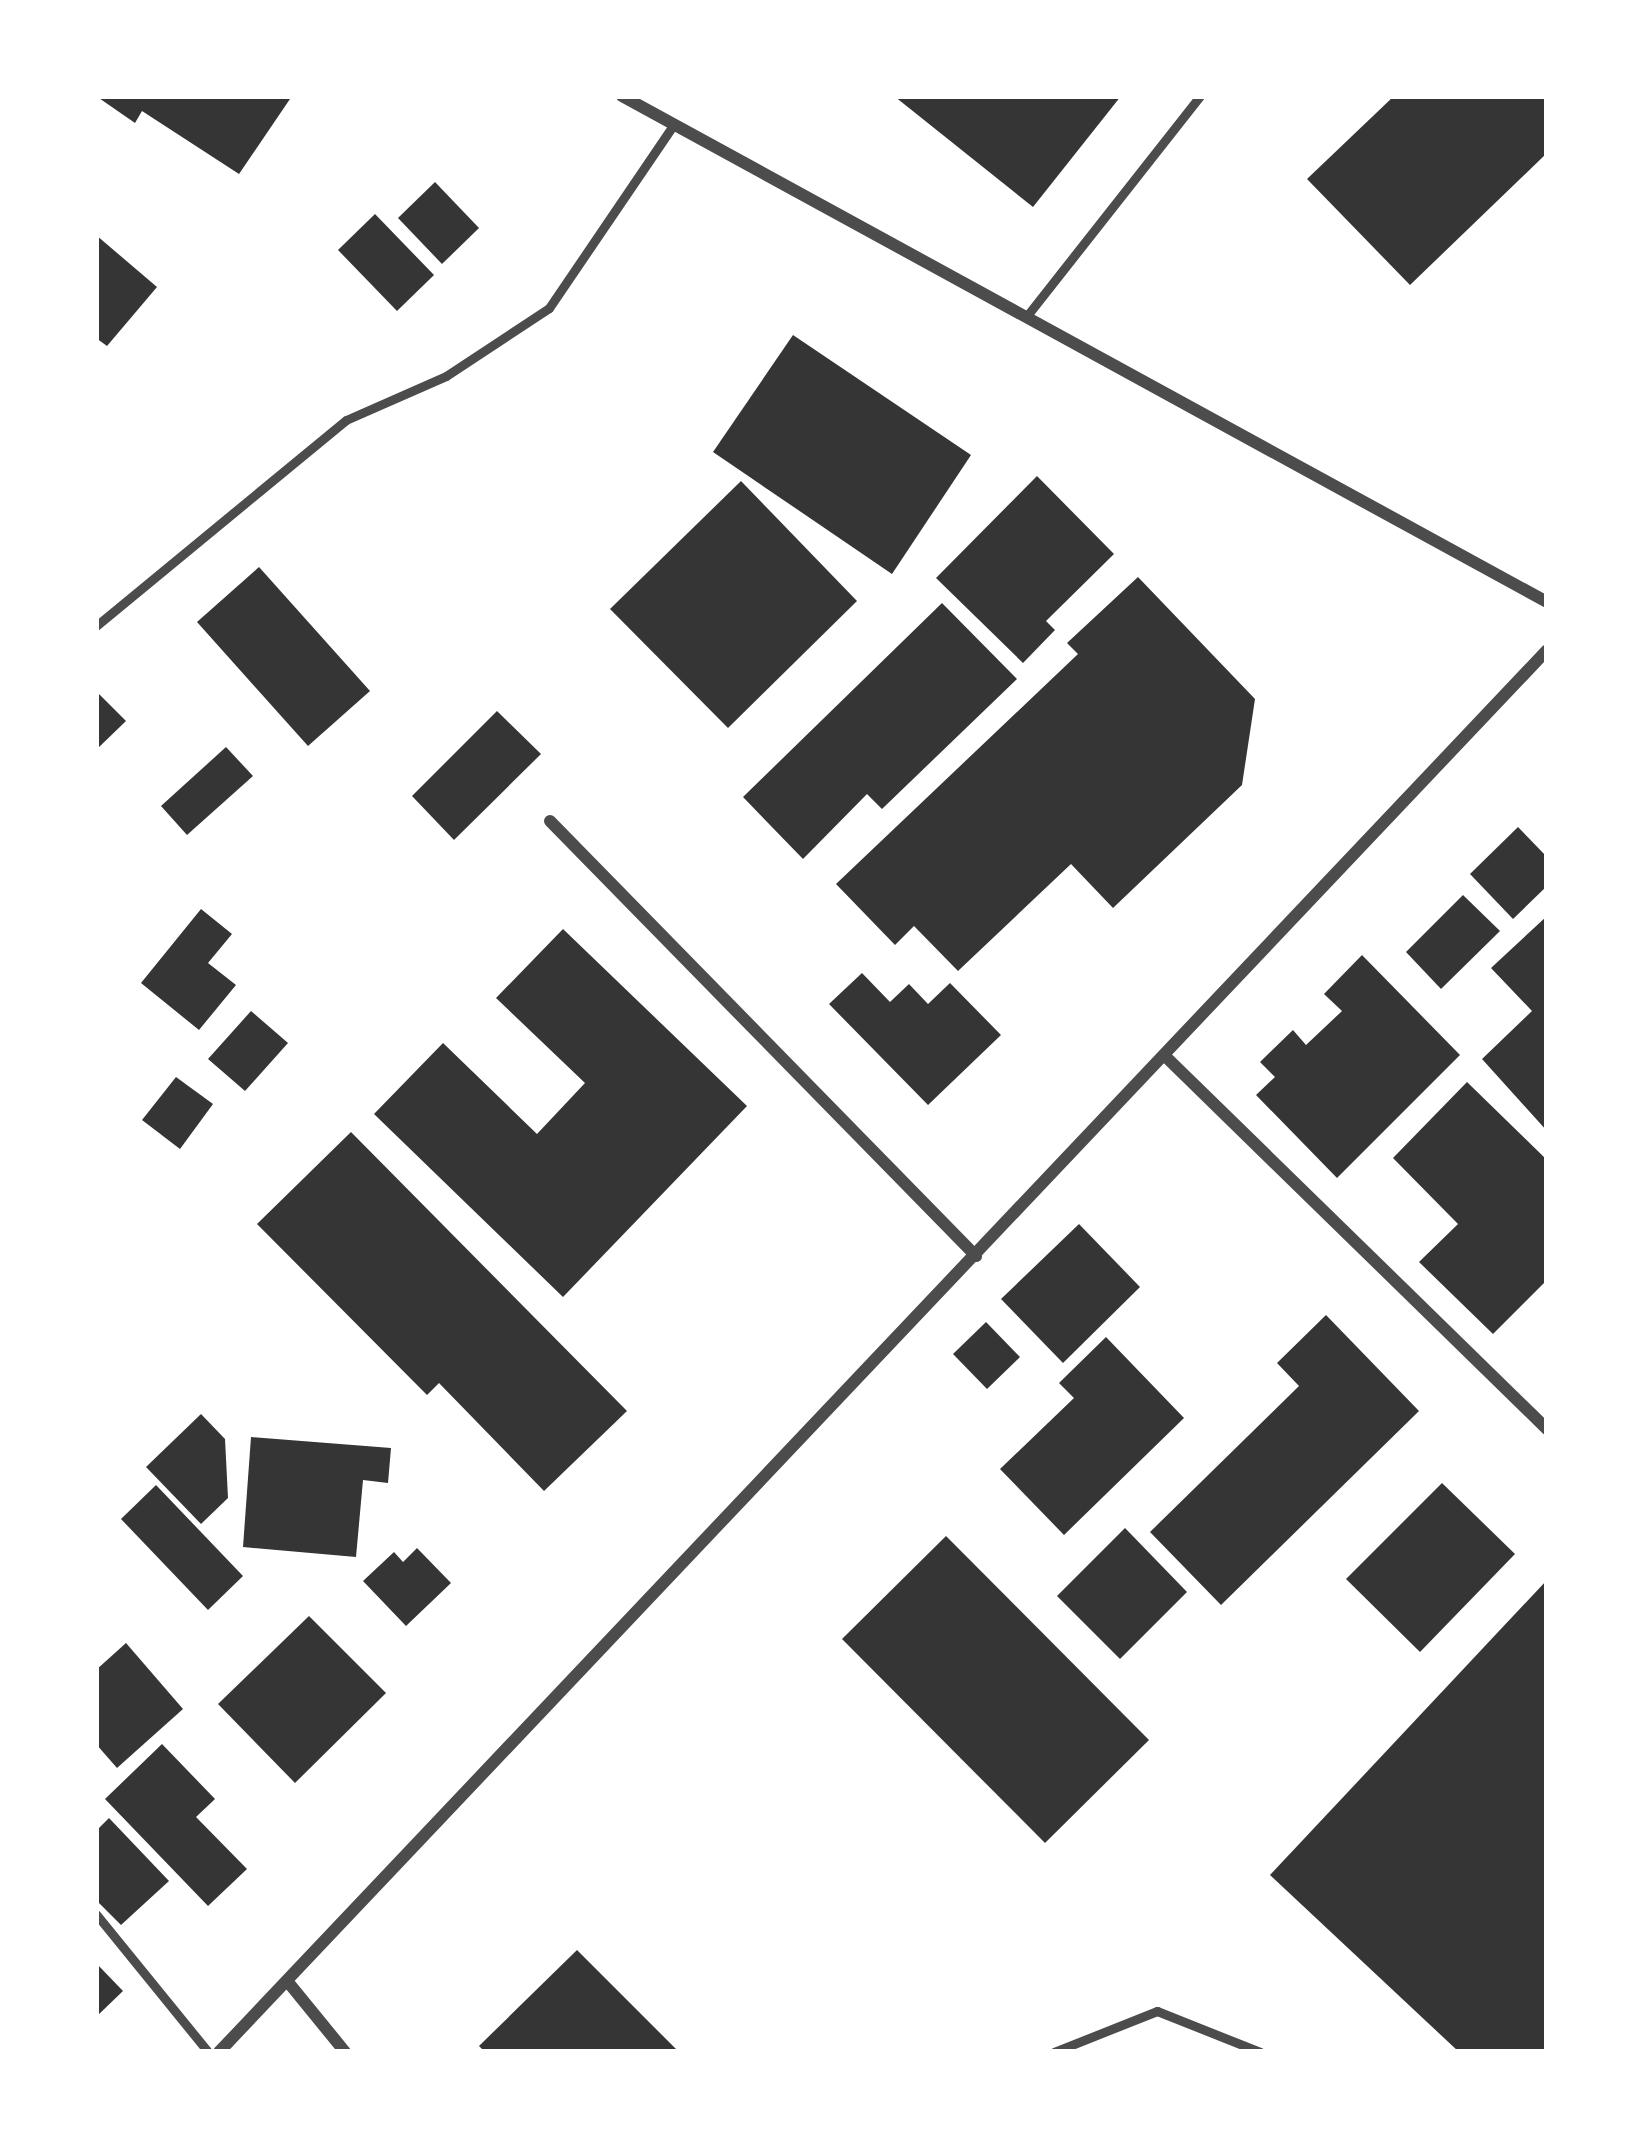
<!DOCTYPE html>
<html>
<head>
<meta charset="utf-8">
<style>
	body { margin:0 }
	#map { position:relative; width:1643px; height:2148px; overflow:hidden; background:#fff; font-family:"Fira Sans Condensed",sans-serif }
	div>[style] { position:absolute }
	[style*='--x'] { left:calc(var(--x)*1px); top:calc(var(--y)*1px); width:calc(var(--w)*1px); rotate:calc(var(--a)*1deg) }
	.building>* { inset:0; background:#353535 }
	.service>* { height:9px; margin:-4.5px; padding:0 4.5px; transform-origin:4.5px; border-radius:4.5px; background:#4c4c4c }
	.minor>* { height:12px; margin:-6px; padding:0 6px; transform-origin:6px; border-radius:6px; background:#4c4c4c }
	span { translate:-50% -50%; white-space:nowrap; text-align:center; line-height:1.15; -webkit-text-stroke:12px #fff; paint-order:stroke }
	.frame { position:absolute; inset:0; border:99px solid #fff; pointer-events:none }
</style>
</head>
<body>
<div id="map">
	<div class="building">
		<i style="clip-path:polygon(96px 96px,292px 96px,239px 174px,142px 111px,135px 123px)"></i>
		<i style="clip-path:polygon(894px 96px,1121px 96px,1033px 207px)"></i>
		<i style="clip-path:polygon(1394px 96px,1547px 96px,1547px 153px,1410px 285px,1307px 179px)"></i>
		<i style="clip-path:polygon(435px 182px,479px 228px,442px 264px,398px 218px)"></i>
		<i style="clip-path:polygon(375px 214px,434px 275px,397px 311px,338px 250px)"></i>
		<i style="clip-path:polygon(96px 235px,157px 287px,107px 346px,96px 338px)"></i>
		<i style="clip-path:polygon(793px 335px,971px 455px,892px 574px,713px 452px)"></i>
		<i style="clip-path:polygon(1037px 476px,1114px 554px,1046px 621px,1055px 630px,1023px 663px,936px 578px)"></i>
		<i style="clip-path:polygon(741px 481px,857px 601px,728px 728px,610px 609px)"></i>
		<i style="clip-path:polygon(259px 567px,370px 691px,308px 746px,197px 622px)"></i>
		<i style="clip-path:polygon(1138px 577px,1255px 699px,1242px 785px,1113px 908px,1071px 864px,958px 971px,914px 926px,895px 945px,836px 884px,1078px 654px,1067px 643px)"></i>
		<i style="clip-path:polygon(942px 603px,1017px 679px,882px 809px,867px 794px,803px 859px,743px 797px)"></i>
		<i style="clip-path:polygon(96px 691px,126px 721px,96px 750px)"></i>
		<i style="clip-path:polygon(497px 711px,541px 754px,454px 840px,412px 796px)"></i>
		<i style="clip-path:polygon(226px 747px,253px 776px,187px 835px,161px 806px)"></i>
		<i style="clip-path:polygon(1518px 827px,1547px 857px,1547px 886px,1513px 919px,1470px 874px)"></i>
		<i style="clip-path:polygon(1463px 895px,1500px 931px,1441px 989px,1406px 952px)"></i>
		<i style="clip-path:polygon(201px 909px,232px 934px,208px 963px,236px 985px,199px 1030px,141px 983px)"></i>
		<i style="clip-path:polygon(1547px 916px,1547px 1131px,1482px 1059px,1532px 1011px,1491px 968px)"></i>
		<i style="clip-path:polygon(563px 929px,747px 1106px,563px 1297px,374px 1114px,443px 1043px,537px 1134px,585px 1083px,496px 998px)"></i>
		<i style="clip-path:polygon(1362px 955px,1460px 1055px,1337px 1178px,1256px 1095px,1275px 1077px,1260px 1062px,1293px 1030px,1306px 1045px,1342px 1011px,1324px 994px)"></i>
		<i style="clip-path:polygon(862px 973px,890px 1002px,909px 984px,928px 1004px,950px 983px,1001px 1035px,928px 1105px,829px 1004px)"></i>
		<i style="clip-path:polygon(251px 1011px,288px 1043px,245px 1091px,208px 1059px)"></i>
		<i style="clip-path:polygon(176px 1077px,213px 1104px,180px 1149px,142px 1120px)"></i>
		<i style="clip-path:polygon(1467px 1082px,1547px 1160px,1547px 1280px,1493px 1334px,1419px 1262px,1458px 1224px,1393px 1158px)"></i>
		<i style="clip-path:polygon(351px 1132px,627px 1411px,544px 1491px,439px 1383px,427px 1395px,257px 1224px)"></i>
		<i style="clip-path:polygon(1079px 1224px,1140px 1287px,1063px 1363px,1001px 1299px)"></i>
		<i style="clip-path:polygon(1326px 1315px,1419px 1411px,1221px 1605px,1150px 1532px,1299px 1386px,1277px 1363px)"></i>
		<i style="clip-path:polygon(986px 1322px,1020px 1357px,987px 1389px,953px 1354px)"></i>
		<i style="clip-path:polygon(1106px 1337px,1184px 1418px,1064px 1535px,1000px 1469px,1074px 1398px,1059px 1383px)"></i>
		<i style="clip-path:polygon(201px 1414px,225px 1439px,228px 1498px,201px 1524px,146px 1467px)"></i>
		<i style="clip-path:polygon(251px 1437px,391px 1448px,388px 1483px,363px 1480px,356px 1557px,243px 1547px)"></i>
		<i style="clip-path:polygon(1442px 1483px,1515px 1554px,1420px 1652px,1346px 1579px)"></i>
		<i style="clip-path:polygon(156px 1485px,243px 1576px,208px 1610px,121px 1519px)"></i>
		<i style="clip-path:polygon(1125px 1528px,1187px 1592px,1120px 1659px,1057px 1596px)"></i>
		<i style="clip-path:polygon(946px 1536px,1149px 1740px,1045px 1843px,842px 1639px)"></i>
		<i style="clip-path:polygon(417px 1548px,451px 1583px,406px 1626px,363px 1581px,394px 1552px,403px 1562px)"></i>
		<i style="clip-path:polygon(1547px 1580px,1547px 2052px,1459px 2052px,1270px 1875px)"></i>
		<i style="clip-path:polygon(309px 1616px,386px 1693px,295px 1783px,218px 1704px)"></i>
		<i style="clip-path:polygon(126px 1643px,183px 1709px,117px 1768px,96px 1744px,96px 1670px)"></i>
		<i style="clip-path:polygon(162px 1744px,215px 1799px,196px 1817px,247px 1869px,208px 1906px,105px 1799px)"></i>
		<i style="clip-path:polygon(109px 1818px,169px 1881px,121px 1925px,96px 1900px,96px 1831px)"></i>
		<i style="clip-path:polygon(577px 1950px,679px 2052px,485px 2052px,479px 2046px)"></i>
		<i style="clip-path:polygon(96px 1963px,123px 1991px,96px 2017px)"></i>
	</div>
	<div class="service">
		<i style="--x:1026;--y:317;--w:281;--a:-51.8"></i>
		<i style="--x:96;--y:626;--w:324;--a:-39.5"></i>
		<i style="--x:346;--y:420;--w:109;--a:-23.7"></i>
		<i style="--x:446;--y:376;--w:123;--a:-33.4"></i>
		<i style="--x:549;--y:308;--w:222;--a:-55.8"></i>
		<i style="--x:96;--y:1914;--w:178;--a:50.9"></i>
		<i style="--x:1054;--y:2052;--w:111;--a:-21.7"></i>
		<i style="--x:1157;--y:2011;--w:111;--a:21.7"></i>
	</div>
	<div class="minor">
		<i style="--x:622;--y:96;--w:1054;--a:28.68"></i>
		<i style="--x:550;--y:821;--w:609;--a:45.6"></i>
		<i style="--x:1165;--y:1056;--w:534;--a:44.32"></i>
		<i style="--x:288;--y:1982;--w:90;--a:50.8"></i>
		<i style="--x:219;--y:2052;--w:1931;--a:-46.55"></i>
	</div>
	<div class="frame"></div>
</div>
</body>
</html>
